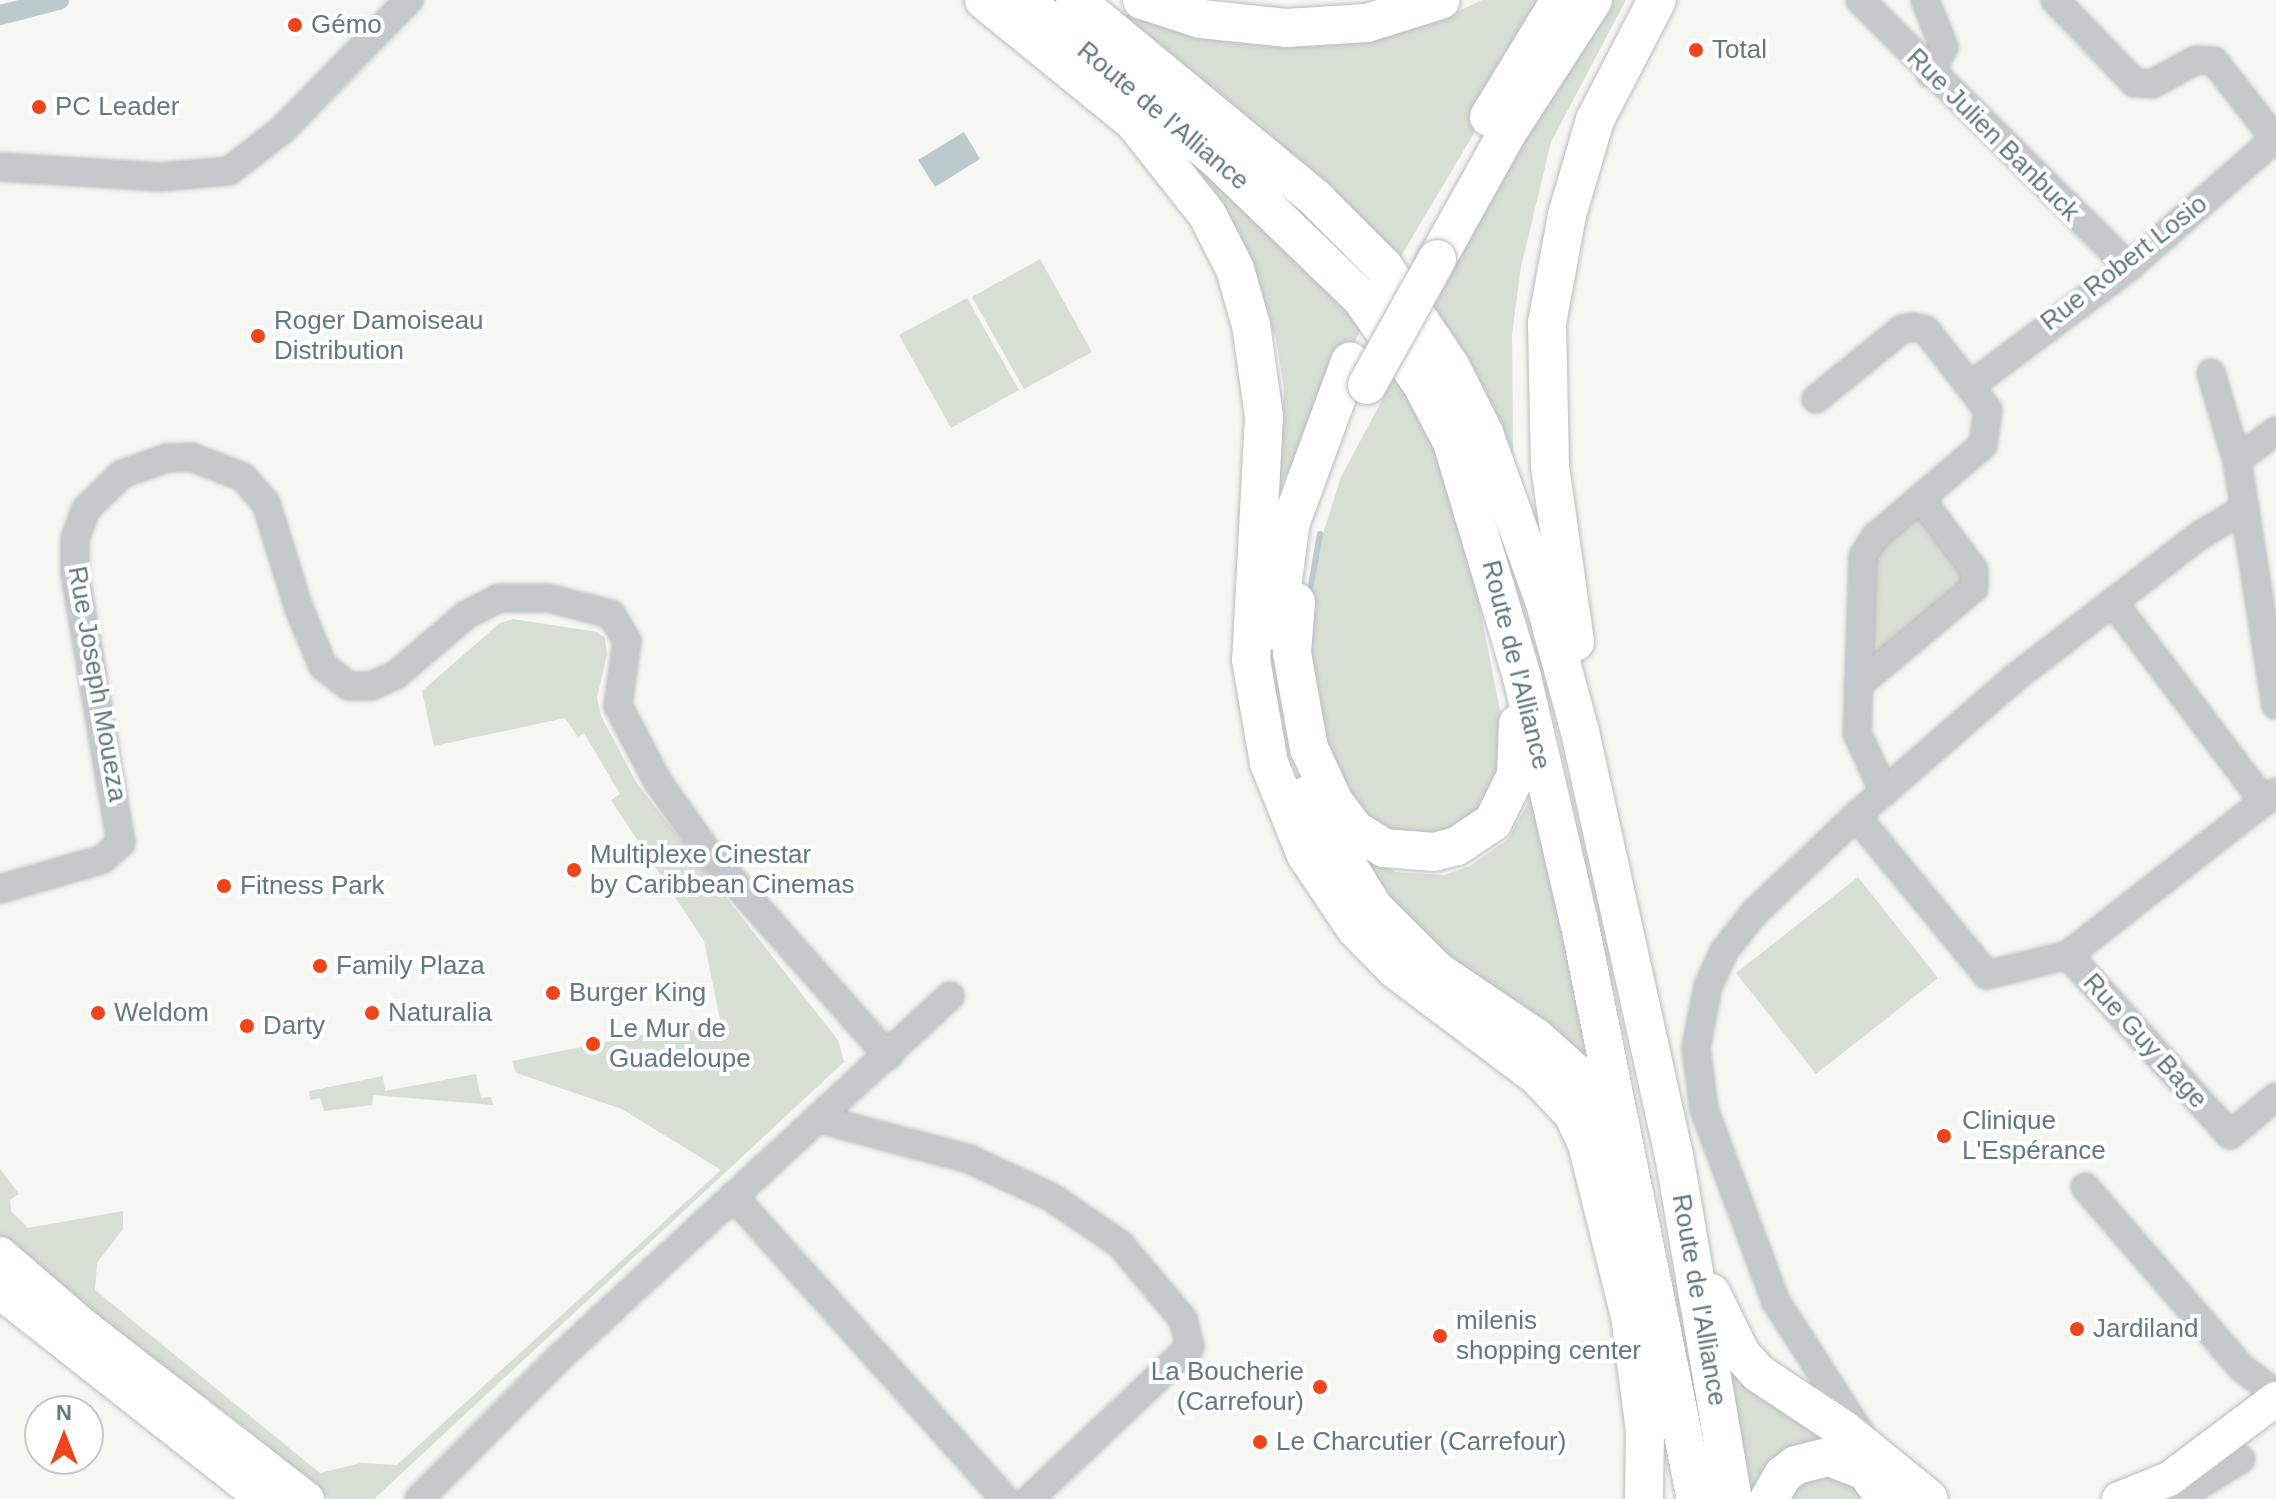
<!DOCTYPE html>
<html>
<head>
<meta charset="utf-8">
<style>
	body { margin:0 }
	#map { position:relative; width:2276px; height:1499px; overflow:hidden; background:#f6f6f2; font-family:Arial,sans-serif }
	div>[style] { position:absolute }
	[style*='--x'] { left:calc(var(--x)*1px); top:calc(var(--y)*1px); width:calc(var(--w)*1px); rotate:calc(var(--a)*1deg) }
	.green>* { inset:0; background:#d7ded3 }
	.water>* { inset:0; background:#bcc9cd }
	.stream>* { height:6px; margin:-3px; padding:0 3px; transform-origin:3px; border-radius:3px; background:#bcc9cd }
	.canal>* { height:20px; margin:-10px; padding:0 10px; transform-origin:10px; border-radius:10px; background:#bcc9cd }
	.roads { filter:drop-shadow(0 0 2px #b8bcc0) drop-shadow(0 0 2px #b8bcc0) }
	.minor>* { height:26px; margin:-13px; padding:0 13px; transform-origin:13px; border-radius:13px; background:#c5c9cc }
	.major>* { height:34px; margin:-17px; padding:0 17px; transform-origin:17px; border-radius:17px; background:#fff }
	.highway>* { height:38px; margin:-19px; padding:0 19px; transform-origin:19px; border-radius:19px; background:#fff }
	.bridges { filter:drop-shadow(0 0 2px #b7bbbe) drop-shadow(0 0 2px #b7bbbe) }
	.highway-bridge>* { height:38px; margin:-19px; padding:0 19px; transform-origin:19px; border-radius:19px; background:#fff }
	.dots>* { width:22px; height:22px; translate:-50% -50%; box-sizing:border-box; border:4px solid #fff; border-radius:50% }
	span { translate:-50% -50%; white-space:nowrap; text-align:center; line-height:1.15; -webkit-text-stroke:8px #fff; paint-order:stroke }
	.poi-label { font-size:26px; color:#637785 }
	.left { translate:0 -50%; text-align:left }
	.right { translate:-100% -50%; text-align:right }
	.street-label { font-size:26px; color:#637785 }
	.north { position:absolute; left:24px; top:1395px; width:80px; height:80px; box-sizing:border-box; background:#fff; border:2px solid #c1c9ce; border-radius:50%; rotate:0deg; font-size:22px; font-weight:700; line-height:32px; text-align:center; color:#637785 }
	.north::after { content:''; display:block; margin:auto; width:28px; height:36px; background:#ee451b; clip-path:polygon(50% 0,100% 100%,50% 72%,0 100%) }
</style>
</head>
<body>
<div id="map">
	<div class="green">
		<i style="clip-path:polygon(1482px 0,1553px 0,1397px 263px,1117px 12px,1200px 38px,1337px 45px,1436px 22px)"></i>
		<i style="clip-path:polygon(1610px 0,1626px 0,1551px 142px,1521px 267px,1512px 334px,1513px 458px,1424px 311px,1497px 177px)"></i>
		<i style="clip-path:polygon(1174px 143px,1365px 322px,1277px 493px,1284px 389px,1276px 339px,1231px 221px)"></i>
		<i style="clip-path:polygon(1040px 259px,1092px 352px,1024px 389px,972px 297px)"></i>
		<i style="clip-path:polygon(967px 298px,1019px 390px,951px 428px,899px 335px)"></i>
		<i style="clip-path:polygon(1397px 372px,1418px 398px,1459px 503px,1510px 761px,1467px 837px,1377px 834px,1329px 767px,1307px 630px,1322px 537px,1341px 477px)"></i>
		<i style="clip-path:polygon(1918px 516px,1969px 581px,1877px 654px,1871px 650px,1871px 553px)"></i>
		<i style="clip-path:polygon(513px 619px,597px 632px,605px 638px,607px 654px,597px 698px,601px 716px,637px 784px,838px 1040px,844px 1062px,374px 1499px,330px 1499px,284px 1468px,270px 1447px,0 1242px,0 1169px,19px 1194px,10px 1200px,11px 1211px,28px 1228px,123px 1211px,123px 1229px,97px 1263px,95px 1290px,320px 1473px,361px 1463px,397px 1465px,721px 1170px,622px 1109px,516px 1073px,512px 1061px,720px 1019px,704px 941px,611px 800px,620px 794px,584px 733px,578px 737px,565px 718px,434px 746px,422px 691px,500px 623px)"></i>
		<i style="clip-path:polygon(1530px 799px,1538px 799px,1604px 1100px,1427px 949px,1385px 905px,1362px 855px,1396px 872px,1444px 875px,1470px 866px,1508px 839px)"></i>
		<i style="clip-path:polygon(1858px 877px,1938px 978px,1816px 1074px,1736px 973px)"></i>
		<i style="clip-path:polygon(476px 1074px,481px 1098px,491px 1097px,493px 1105px,373px 1095px,372px 1105px,324px 1111px,320px 1098px,310px 1100px,309px 1091px,383px 1076px,385px 1091px)"></i>
		<i style="clip-path:polygon(1723px 1346px,1869px 1462px,1748px 1499px)"></i>
		<i style="clip-path:polygon(1847px 1471px,1877px 1499px,1788px 1499px,1798px 1481px)"></i>
	</div>
	<div class="water">
		<i style="clip-path:polygon(964px 132px,980px 159px,935px 187px,918px 160px)"></i>
	</div>
	<div class="stream">
		<i style="--x:1309;--y:597;--w:64;--a:-80.1"></i>
	</div>
	<div class="canal">
		<i style="--x:0;--y:15;--w:61;--a:-14.3"></i>
	</div>
	<div class="roads">
		<div class="minor">
			<i style="--x:1860;--y:0;--w:379;--a:44.8"></i>
			<i style="--x:1925;--y:0;--w:51;--a:68"></i>
			<i style="--x:1944;--y:47;--w:30;--a:118"></i>
			<i style="--x:2055;--y:0;--w:115;--a:46.1"></i>
			<i style="--x:2135;--y:83;--w:17;--a:3"></i>
			<i style="--x:2152;--y:84;--w:50;--a:-28.6"></i>
			<i style="--x:2196;--y:60;--w:18;--a:3"></i>
			<i style="--x:2214;--y:61;--w:99;--a:52"></i>
			<i style="--x:0;--y:167;--w:160;--a:3.6"></i>
			<i style="--x:160;--y:177;--w:69;--a:-5"></i>
			<i style="--x:229;--y:171;--w:67;--a:-37.7"></i>
			<i style="--x:282;--y:130;--w:182;--a:-45.7"></i>
			<i style="--x:2211;--y:373;--w:91;--a:73.4"></i>
			<i style="--x:2237;--y:460;--w:248;--a:81"></i>
			<i style="--x:1970;--y:386;--w:199;--a:-36.8"></i>
			<i style="--x:2129;--y:267;--w:196;--a:-41.3"></i>
			<i style="--x:1816;--y:399;--w:111;--a:-39.1"></i>
			<i style="--x:1902;--y:329;--w:12;--a:-9"></i>
			<i style="--x:1914;--y:327;--w:12;--a:14"></i>
			<i style="--x:1926;--y:330;--w:101;--a:52.2"></i>
			<i style="--x:1988;--y:410;--w:35;--a:98"></i>
			<i style="--x:1983;--y:445;--w:142;--a:139.6"></i>
			<i style="--x:1875;--y:537;--w:22;--a:122"></i>
			<i style="--x:1863;--y:556;--w:177;--a:91.9"></i>
			<i style="--x:1857;--y:733;--w:65;--a:65.4"></i>
			<i style="--x:2237;--y:460;--w:49;--a:-36.6"></i>
			<i style="--x:2113;--y:602;--w:251;--a:52.9"></i>
			<i style="--x:1858;--y:685;--w:151;--a:-39.9"></i>
			<i style="--x:1974;--y:588;--w:18;--a:-90"></i>
			<i style="--x:1974;--y:570;--w:90;--a:-126.9"></i>
			<i style="--x:1856;--y:816;--w:206;--a:50.5"></i>
			<i style="--x:1987;--y:975;--w:83;--a:-13.9"></i>
			<i style="--x:2068;--y:955;--w:264;--a:-38.1"></i>
			<i style="--x:0;--y:889;--w:107;--a:-16.2"></i>
			<i style="--x:103;--y:859;--w:24;--a:-42"></i>
			<i style="--x:121;--y:843;--w:273;--a:-99.7"></i>
			<i style="--x:75;--y:574;--w:35;--a:-90"></i>
			<i style="--x:75;--y:539;--w:32;--a:-70"></i>
			<i style="--x:86;--y:509;--w:50;--a:-44.2"></i>
			<i style="--x:122;--y:474;--w:48;--a:-19.6"></i>
			<i style="--x:167;--y:458;--w:24;--a:-2"></i>
			<i style="--x:191;--y:457;--w:56;--a:21"></i>
			<i style="--x:243;--y:477;--w:35;--a:49"></i>
			<i style="--x:266;--y:503;--w:108;--a:72.7"></i>
			<i style="--x:298;--y:606;--w:65;--a:67.4"></i>
			<i style="--x:323;--y:666;--w:33;--a:38"></i>
			<i style="--x:349;--y:686;--w:22;--a:0"></i>
			<i style="--x:371;--y:686;--w:27;--a:-24"></i>
			<i style="--x:396;--y:675;--w:92;--a:-40.6"></i>
			<i style="--x:466;--y:615;--w:37;--a:-27"></i>
			<i style="--x:499;--y:598;--w:49;--a:0"></i>
			<i style="--x:548;--y:598;--w:65;--a:14.3"></i>
			<i style="--x:611;--y:614;--w:31;--a:59"></i>
			<i style="--x:627;--y:641;--w:66;--a:97.9"></i>
			<i style="--x:618;--y:706;--w:86;--a:62.2"></i>
			<i style="--x:658;--y:782;--w:83;--a:54.8"></i>
			<i style="--x:706;--y:850;--w:275;--a:48.5"></i>
			<i style="--x:2068;--y:955;--w:242;--a:48"></i>
			<i style="--x:2230;--y:1135;--w:60;--a:-39.6"></i>
			<i style="--x:819;--y:1119;--w:155;--a:14.9"></i>
			<i style="--x:969;--y:1159;--w:90;--a:24.9"></i>
			<i style="--x:1051;--y:1197;--w:83;--a:34.3"></i>
			<i style="--x:1120;--y:1244;--w:98;--a:50"></i>
			<i style="--x:1183;--y:1319;--w:29;--a:76"></i>
			<i style="--x:1190;--y:1347;--w:221;--a:136.5"></i>
			<i style="--x:2085;--y:1187;--w:240;--a:49.1"></i>
			<i style="--x:2242;--y:1368;--w:43;--a:37.4"></i>
			<i style="--x:733;--y:1196;--w:407;--a:48.1"></i>
			<i style="--x:1863;--y:1437;--w:161;--a:-122.8"></i>
			<i style="--x:1776;--y:1302;--w:206;--a:-110.5"></i>
			<i style="--x:1704;--y:1109;--w:62;--a:-97.5"></i>
			<i style="--x:1696;--y:1048;--w:63;--a:-79"></i>
			<i style="--x:1708;--y:986;--w:38;--a:-65"></i>
			<i style="--x:1724;--y:951;--w:50;--a:-51.5"></i>
			<i style="--x:1755;--y:912;--w:139;--a:-43.5"></i>
			<i style="--x:1856;--y:816;--w:213;--a:-41"></i>
			<i style="--x:2017;--y:676;--w:230;--a:-37.6"></i>
			<i style="--x:2199;--y:536;--w:54;--a:-31.3"></i>
			<i style="--x:419;--y:1499;--w:199;--a:-45.2"></i>
			<i style="--x:559;--y:1358;--w:533;--a:-42.79"></i>
			<i style="--x:2176;--y:1499;--w:76;--a:-31.6"></i>
		</div>
		<div class="major">
			<i style="--x:0;--y:1254;--w:112;--a:40.7"></i>
			<i style="--x:85;--y:1327;--w:281;--a:37.8"></i>
			<i style="--x:0;--y:1292;--w:335;--a:38.2"></i>
			<i style="--x:2119;--y:1499;--w:54;--a:-21.8"></i>
			<i style="--x:2169;--y:1479;--w:134;--a:-36.8"></i>
		</div>
		<div class="highway">
			<i style="--x:984;--y:0;--w:193;--a:39.1"></i>
			<i style="--x:1134;--y:122;--w:117;--a:51.6"></i>
			<i style="--x:1207;--y:214;--w:62;--a:63"></i>
			<i style="--x:1235;--y:269;--w:58;--a:74.1"></i>
			<i style="--x:1251;--y:325;--w:92;--a:81.9"></i>
			<i style="--x:1264;--y:416;--w:244;--a:93"></i>
			<i style="--x:1251;--y:660;--w:105;--a:80.1"></i>
			<i style="--x:1269;--y:763;--w:99;--a:68.1"></i>
			<i style="--x:1306;--y:855;--w:89;--a:56"></i>
			<i style="--x:1356;--y:929;--w:56;--a:45.7"></i>
			<i style="--x:1395;--y:969;--w:178;--a:37"></i>
			<i style="--x:1537;--y:1076;--w:52;--a:46.5"></i>
			<i style="--x:1573;--y:1114;--w:33;--a:65"></i>
			<i style="--x:1587;--y:1144;--w:177;--a:76"></i>
			<i style="--x:1630;--y:1316;--w:117;--a:82.6"></i>
			<i style="--x:1645;--y:1432;--w:67;--a:90.9"></i>
			<i style="--x:1023;--y:0;--w:249;--a:39.3"></i>
			<i style="--x:1216;--y:158;--w:202;--a:44"></i>
			<i style="--x:1361;--y:298;--w:104;--a:54.8"></i>
			<i style="--x:1421;--y:383;--w:67;--a:62.3"></i>
			<i style="--x:1452;--y:442;--w:245;--a:73.4"></i>
			<i style="--x:1522;--y:677;--w:251;--a:76.9"></i>
			<i style="--x:1579;--y:921;--w:590;--a:78.56"></i>
			<i style="--x:1075;--y:0;--w:310;--a:39.5"></i>
			<i style="--x:1314;--y:197;--w:99;--a:45"></i>
			<i style="--x:1384;--y:267;--w:120;--a:56.2"></i>
			<i style="--x:1451;--y:367;--w:74;--a:63.4"></i>
			<i style="--x:1484;--y:433;--w:181;--a:70.3"></i>
			<i style="--x:1545;--y:603;--w:134;--a:74.8"></i>
			<i style="--x:1580;--y:732;--w:433;--a:77.5"></i>
			<i style="--x:1674;--y:1155;--w:349;--a:80.3"></i>
			<i style="--x:1142;--y:0;--w:62;--a:17.9"></i>
			<i style="--x:1201;--y:19;--w:85;--a:6"></i>
			<i style="--x:1286;--y:28;--w:81;--a:-3.5"></i>
			<i style="--x:1367;--y:23;--w:77;--a:-17.3"></i>
			<i style="--x:1489;--y:117;--w:137;--a:-58.7"></i>
			<i style="--x:1437;--y:259;--w:144;--a:-60.9"></i>
			<i style="--x:1507;--y:133;--w:158;--a:-57.1"></i>
			<i style="--x:1296;--y:602;--w:51;--a:94.5"></i>
			<i style="--x:1292;--y:653;--w:97;--a:79.9"></i>
			<i style="--x:1309;--y:748;--w:60;--a:65.2"></i>
			<i style="--x:1334;--y:802;--w:34;--a:53"></i>
			<i style="--x:1354;--y:829;--w:36;--a:32"></i>
			<i style="--x:1384;--y:848;--w:50;--a:4.6"></i>
			<i style="--x:1434;--y:852;--w:24;--a:-15"></i>
			<i style="--x:1457;--y:846;--w:43;--a:-33.7"></i>
			<i style="--x:1493;--y:822;--w:52;--a:-63.9"></i>
			<i style="--x:1516;--y:775;--w:51;--a:-87.8"></i>
			<i style="--x:1276;--y:631;--w:110;--a:-82.2"></i>
			<i style="--x:1291;--y:522;--w:171;--a:-69.8"></i>
			<i style="--x:1575;--y:642;--w:178;--a:-98.1"></i>
			<i style="--x:1550;--y:466;--w:143;--a:-91.2"></i>
			<i style="--x:1547;--y:323;--w:110;--a:-79.5"></i>
			<i style="--x:1567;--y:215;--w:99;--a:-73.6"></i>
			<i style="--x:1595;--y:120;--w:135;--a:-62.7"></i>
			<i style="--x:1305;--y:796;--w:132;--a:58.4"></i>
			<i style="--x:1374;--y:908;--w:89;--a:45"></i>
			<i style="--x:1437;--y:971;--w:118;--a:34"></i>
			<i style="--x:1535;--y:1037;--w:50;--a:41.7"></i>
			<i style="--x:1572;--y:1070;--w:62;--a:60.9"></i>
			<i style="--x:1711;--y:1293;--w:68;--a:63.8"></i>
			<i style="--x:1741;--y:1354;--w:25;--a:48"></i>
			<i style="--x:1758;--y:1373;--w:103;--a:33.5"></i>
			<i style="--x:1844;--y:1430;--w:109;--a:39.1"></i>
			<i style="--x:1769;--y:1499;--w:28;--a:-60"></i>
			<i style="--x:1783;--y:1475;--w:16;--a:-38"></i>
			<i style="--x:1796;--y:1465;--w:34;--a:-14"></i>
			<i style="--x:1829;--y:1457;--w:40;--a:21"></i>
			<i style="--x:1866;--y:1471;--w:34;--a:56"></i>
		</div>
	</div>
	<div class="bridges">
		<div class="highway-bridge">
			<i style="--x:1367;--y:385;--w:144;--a:-60.9"></i>
		</div>
	</div>
	<div class="dots">
		<i style="left:295px;top:25px;background:#ee451b"></i>
		<i style="left:1696px;top:50px;background:#ee451b"></i>
		<i style="left:39px;top:107px;background:#ee451b"></i>
		<i style="left:258px;top:336px;background:#ee451b"></i>
		<i style="left:574px;top:870px;background:#ee451b"></i>
		<i style="left:224px;top:886px;background:#ee451b"></i>
		<i style="left:320px;top:966px;background:#ee451b"></i>
		<i style="left:553px;top:993px;background:#ee451b"></i>
		<i style="left:98px;top:1013px;background:#ee451b"></i>
		<i style="left:372px;top:1013px;background:#ee451b"></i>
		<i style="left:247px;top:1026px;background:#ee451b"></i>
		<i style="left:593px;top:1044px;background:#ee451b"></i>
		<i style="left:1944px;top:1136px;background:#ee451b"></i>
		<i style="left:2077px;top:1329px;background:#ee451b"></i>
		<i style="left:1440px;top:1336px;background:#ee451b"></i>
		<i style="left:1320px;top:1387px;background:#ee451b"></i>
		<i style="left:1260px;top:1442px;background:#ee451b"></i>
	</div>
	<div class="poi-label">
		<span class="left" style="left:311px;top:25px">Gémo</span>
		<span class="left" style="left:1712px;top:50px">Total</span>
		<span class="left" style="left:55px;top:107px">PC Leader</span>
		<span class="left" style="left:274px;top:336px">Roger Damoiseau<br>Distribution</span>
		<span class="left" style="left:590px;top:870px">Multiplexe Cinestar<br>by Caribbean Cinemas</span>
		<span class="left" style="left:240px;top:886px">Fitness Park</span>
		<span class="left" style="left:336px;top:966px">Family Plaza</span>
		<span class="left" style="left:569px;top:993px">Burger King</span>
		<span class="left" style="left:114px;top:1013px">Weldom</span>
		<span class="left" style="left:388px;top:1013px">Naturalia</span>
		<span class="left" style="left:263px;top:1026px">Darty</span>
		<span class="left" style="left:609px;top:1044px">Le Mur de<br>Guadeloupe</span>
		<span class="left" style="left:1962px;top:1136px">Clinique<br>L'Espérance</span>
		<span class="left" style="left:1456px;top:1336px">milenis<br>shopping center</span>
		<span class="left" style="left:2093px;top:1329px">Jardiland</span>
		<span class="right" style="left:1304px;top:1387px">La Boucherie<br>(Carrefour)</span>
		<span class="left" style="left:1276px;top:1442px">Le Charcutier (Carrefour)</span>
	</div>
	<div class="street-label">
		<span style="left:1163px;top:116px;rotate:40deg">Route de l'Alliance</span>
		<span style="left:1993px;top:135px;rotate:45deg">Rue Julien Banbuck</span>
		<span style="left:2124px;top:263px;rotate:-38deg">Rue Robert Losio</span>
		<span style="left:1516px;top:665px;rotate:76deg">Route de l'Alliance</span>
		<span style="left:97px;top:684px;rotate:80deg">Rue Joseph Moueza</span>
		<span style="left:2145px;top:1041px;rotate:48deg">Rue Guy Bage</span>
		<span style="left:1699px;top:1300px;rotate:80deg">Route de l'Alliance</span>
	</div>
	<div class="north">N</div>
</div>
</body>
</html>
